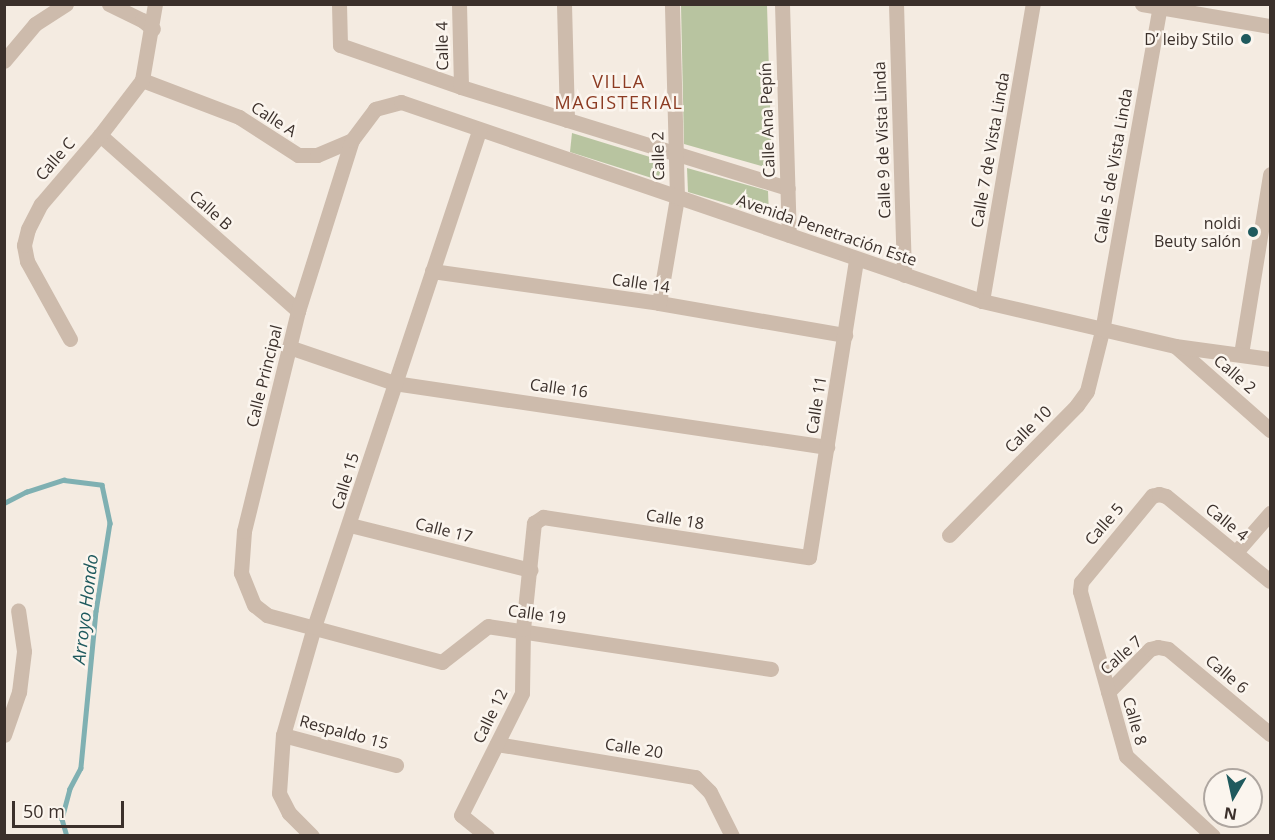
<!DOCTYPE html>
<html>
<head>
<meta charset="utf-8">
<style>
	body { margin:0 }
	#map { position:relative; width:1275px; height:840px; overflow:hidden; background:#f4ebe1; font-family:"Open Sans",sans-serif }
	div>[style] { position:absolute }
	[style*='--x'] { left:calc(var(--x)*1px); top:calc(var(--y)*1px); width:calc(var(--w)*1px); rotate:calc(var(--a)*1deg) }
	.green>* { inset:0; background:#b8c4a0 }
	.stream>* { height:4.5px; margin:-2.25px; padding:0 2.25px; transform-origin:2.25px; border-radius:2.25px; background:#7fb0b2 }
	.street>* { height:15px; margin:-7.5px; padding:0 7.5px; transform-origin:7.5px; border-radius:7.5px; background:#cdbbac }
	.dots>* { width:16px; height:16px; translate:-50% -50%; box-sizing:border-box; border:3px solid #fbf5ee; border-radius:50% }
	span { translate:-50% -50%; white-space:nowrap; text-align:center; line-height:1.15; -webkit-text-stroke:5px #fbf5ee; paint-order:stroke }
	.poi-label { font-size:16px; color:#3b302b }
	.right { translate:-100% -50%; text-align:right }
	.street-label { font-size:16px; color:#3b302b }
	.neighbourhood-label { font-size:18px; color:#8c3b22; letter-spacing:1.5px }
	.water-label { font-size:18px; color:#1f5a5e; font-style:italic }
	.frame { position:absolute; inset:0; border:6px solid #3b302b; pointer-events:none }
	.north { position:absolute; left:1203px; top:768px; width:60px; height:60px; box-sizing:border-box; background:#fbf5ee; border:2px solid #aea6a0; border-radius:50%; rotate:189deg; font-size:16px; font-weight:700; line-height:24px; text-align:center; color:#3b302b }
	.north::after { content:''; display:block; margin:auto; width:21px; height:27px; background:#1f5a5e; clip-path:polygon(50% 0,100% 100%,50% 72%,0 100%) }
	.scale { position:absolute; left:12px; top:801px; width:112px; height:27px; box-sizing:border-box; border:3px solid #3b302b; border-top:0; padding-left:8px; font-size:18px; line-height:21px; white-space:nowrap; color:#3b302b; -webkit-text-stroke:4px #fbf5ee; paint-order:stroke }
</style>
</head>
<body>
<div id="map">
	<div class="green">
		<i style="clip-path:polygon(681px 5px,767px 5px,772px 169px,684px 144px)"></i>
		<i style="clip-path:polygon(572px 133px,663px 161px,658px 180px,570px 152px)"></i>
		<i style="clip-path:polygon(687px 168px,768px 191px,769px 216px,688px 192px)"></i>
	</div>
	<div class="stream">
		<i style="--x:4;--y:503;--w:25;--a:-27"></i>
		<i style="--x:26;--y:492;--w:40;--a:-18"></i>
		<i style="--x:64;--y:480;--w:38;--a:7"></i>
		<i style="--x:102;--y:485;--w:39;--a:78"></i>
		<i style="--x:110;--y:523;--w:89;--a:99"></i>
		<i style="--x:96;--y:611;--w:158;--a:95.5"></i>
		<i style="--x:81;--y:768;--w:24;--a:118"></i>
		<i style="--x:70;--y:789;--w:31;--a:105"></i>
		<i style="--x:62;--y:819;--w:18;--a:74"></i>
	</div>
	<div class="street">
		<i style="--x:109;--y:4;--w:37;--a:26"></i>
		<i style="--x:142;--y:20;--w:14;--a:39"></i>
		<i style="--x:339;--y:4;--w:41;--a:88.6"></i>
		<i style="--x:340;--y:45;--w:128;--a:19.1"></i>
		<i style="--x:461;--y:87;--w:342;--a:17.2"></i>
		<i style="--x:459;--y:4;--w:83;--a:88.6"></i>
		<i style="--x:564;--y:4;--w:116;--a:88.5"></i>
		<i style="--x:782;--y:4;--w:231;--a:88.3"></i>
		<i style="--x:896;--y:4;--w:271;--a:88.3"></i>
		<i style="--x:1142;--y:4;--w:130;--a:9.8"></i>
		<i style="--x:4;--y:61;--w:48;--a:-50"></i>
		<i style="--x:35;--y:24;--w:37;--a:-33"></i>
		<i style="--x:142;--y:80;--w:104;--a:20.9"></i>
		<i style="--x:239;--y:117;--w:70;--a:32.8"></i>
		<i style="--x:298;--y:155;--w:19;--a:0"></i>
		<i style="--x:317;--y:155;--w:38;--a:-23"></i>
		<i style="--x:100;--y:135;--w:265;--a:41.6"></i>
		<i style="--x:432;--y:271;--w:229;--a:8"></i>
		<i style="--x:659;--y:303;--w:189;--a:9.8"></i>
		<i style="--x:982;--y:301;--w:301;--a:-80.3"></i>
		<i style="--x:659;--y:303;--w:107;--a:-80.3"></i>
		<i style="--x:677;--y:198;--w:194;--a:-91.5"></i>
		<i style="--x:70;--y:339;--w:89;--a:-118.9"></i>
		<i style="--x:27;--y:261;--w:16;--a:-101"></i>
		<i style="--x:24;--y:245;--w:16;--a:-76"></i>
		<i style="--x:28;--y:229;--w:28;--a:-63"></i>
		<i style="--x:41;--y:204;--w:91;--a:-49.5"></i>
		<i style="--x:100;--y:135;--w:69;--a:-52.6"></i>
		<i style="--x:142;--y:80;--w:77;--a:-80.3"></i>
		<i style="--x:1175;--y:346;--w:127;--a:41.5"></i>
		<i style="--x:289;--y:347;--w:111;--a:18.9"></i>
		<i style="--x:394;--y:383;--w:438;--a:8.4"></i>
		<i style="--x:1241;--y:354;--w:182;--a:-80.8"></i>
		<i style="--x:350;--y:525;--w:186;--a:14"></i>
		<i style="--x:949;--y:535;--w:182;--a:-45.4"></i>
		<i style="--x:1077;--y:405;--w:17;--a:-54"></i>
		<i style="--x:1087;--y:391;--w:62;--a:-76"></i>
		<i style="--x:1102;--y:331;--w:329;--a:-79.9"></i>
		<i style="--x:1236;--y:552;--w:52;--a:-48.9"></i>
		<i style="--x:771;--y:669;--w:286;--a:-171.4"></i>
		<i style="--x:488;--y:626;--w:58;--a:142"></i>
		<i style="--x:442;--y:662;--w:181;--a:-165"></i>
		<i style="--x:267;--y:615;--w:16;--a:-142"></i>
		<i style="--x:254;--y:605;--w:35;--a:-112"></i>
		<i style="--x:241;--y:573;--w:42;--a:-85.9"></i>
		<i style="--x:244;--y:531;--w:227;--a:-76.2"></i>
		<i style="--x:298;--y:311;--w:179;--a:-72.5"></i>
		<i style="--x:352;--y:140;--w:39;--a:-53"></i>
		<i style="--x:375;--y:109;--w:27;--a:-15"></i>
		<i style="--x:401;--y:102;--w:614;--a:18.91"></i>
		<i style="--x:982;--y:301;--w:198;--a:13.1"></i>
		<i style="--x:1175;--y:346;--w:96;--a:7.8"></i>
		<i style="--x:1108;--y:692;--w:60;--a:-45.7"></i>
		<i style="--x:1150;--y:649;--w:8;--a:-14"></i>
		<i style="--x:1158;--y:647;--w:10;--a:11"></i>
		<i style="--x:1168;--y:649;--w:133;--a:39.8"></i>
		<i style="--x:4;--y:735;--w:46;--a:-70.8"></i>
		<i style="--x:19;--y:692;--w:41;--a:-83"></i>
		<i style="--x:24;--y:651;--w:41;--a:-98.3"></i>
		<i style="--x:283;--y:735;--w:117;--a:14.9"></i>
		<i style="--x:497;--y:744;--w:201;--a:9.5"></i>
		<i style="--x:695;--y:777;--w:21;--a:45"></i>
		<i style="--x:710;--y:792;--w:49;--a:63.4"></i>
		<i style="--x:312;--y:836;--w:33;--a:-135"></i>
		<i style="--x:289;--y:813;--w:22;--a:-117"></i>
		<i style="--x:279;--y:793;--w:58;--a:-86.1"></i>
		<i style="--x:283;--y:735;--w:112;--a:-74"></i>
		<i style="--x:314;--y:627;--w:523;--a:-71.6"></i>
		<i style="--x:487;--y:836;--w:33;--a:-141"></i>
		<i style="--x:461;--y:815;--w:136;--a:-63.4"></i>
		<i style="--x:522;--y:693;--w:64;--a:-89.1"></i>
		<i style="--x:523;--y:629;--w:107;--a:-84.1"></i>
		<i style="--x:534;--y:523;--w:11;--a:-34"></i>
		<i style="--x:543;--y:517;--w:269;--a:8.6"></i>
		<i style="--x:809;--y:557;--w:302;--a:-81"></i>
		<i style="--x:1213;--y:836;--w:118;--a:-137.4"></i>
		<i style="--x:1126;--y:756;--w:171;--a:-105.6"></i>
		<i style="--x:1080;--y:591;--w:9;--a:-84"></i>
		<i style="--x:1081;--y:582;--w:112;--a:-50.5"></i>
		<i style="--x:1152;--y:496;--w:7;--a:-16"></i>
		<i style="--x:1159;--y:494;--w:7;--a:16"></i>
		<i style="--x:1166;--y:496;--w:134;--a:39.3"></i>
	</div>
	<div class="dots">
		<i style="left:1246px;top:39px;background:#1f5a5e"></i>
		<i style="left:1253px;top:232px;background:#1f5a5e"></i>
	</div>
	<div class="poi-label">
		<span class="right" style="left:1234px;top:39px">D’ leiby Stilo</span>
		<span class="right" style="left:1241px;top:232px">noldi<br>Beuty salón</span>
	</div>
	<div class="street-label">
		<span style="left:442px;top:46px;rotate:-91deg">Calle 4</span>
		<span style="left:274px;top:119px;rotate:33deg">Calle A</span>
		<span style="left:767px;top:120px;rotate:-92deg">Calle Ana Pepín</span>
		<span style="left:882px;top:140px;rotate:-92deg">Calle 9 de Vista Linda</span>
		<span style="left:990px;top:150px;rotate:-80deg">Calle 7 de Vista Linda</span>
		<span style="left:658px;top:156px;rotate:-91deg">Calle 2</span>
		<span style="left:55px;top:159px;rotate:-49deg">Calle C</span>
		<span style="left:1113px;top:166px;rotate:-80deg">Calle 5 de Vista Linda</span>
		<span style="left:211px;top:210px;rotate:42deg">Calle B</span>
		<span style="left:827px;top:230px;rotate:19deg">Avenida Penetración Este</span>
		<span style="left:641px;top:283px;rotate:8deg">Calle 14</span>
		<span style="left:1235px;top:374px;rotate:41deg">Calle 2</span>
		<span style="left:264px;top:376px;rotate:-76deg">Calle Principal</span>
		<span style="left:559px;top:388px;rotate:8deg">Calle 16</span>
		<span style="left:816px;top:405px;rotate:-81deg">Calle 11</span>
		<span style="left:1028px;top:429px;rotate:-45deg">Calle 10</span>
		<span style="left:345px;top:481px;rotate:-73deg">Calle 15</span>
		<span style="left:675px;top:519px;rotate:9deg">Calle 18</span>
		<span style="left:1227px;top:522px;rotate:39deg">Calle 4</span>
		<span style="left:1104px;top:524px;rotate:-49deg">Calle 5</span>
		<span style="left:444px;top:530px;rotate:14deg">Calle 17</span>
		<span style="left:537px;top:614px;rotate:8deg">Calle 19</span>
		<span style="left:1121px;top:655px;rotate:-42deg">Calle 7</span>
		<span style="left:1227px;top:674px;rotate:40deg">Calle 6</span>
		<span style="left:490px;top:716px;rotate:-64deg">Calle 12</span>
		<span style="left:1135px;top:721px;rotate:74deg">Calle 8</span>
		<span style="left:344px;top:732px;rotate:15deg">Respaldo 15</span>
		<span style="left:634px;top:748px;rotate:9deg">Calle 20</span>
	</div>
	<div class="neighbourhood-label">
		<span style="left:619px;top:92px">VILLA<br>MAGISTERIAL</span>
	</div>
	<div class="water-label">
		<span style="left:85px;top:609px;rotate:-83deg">Arroyo Hondo</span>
	</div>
	<div class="frame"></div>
	<div class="north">N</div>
	<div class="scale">50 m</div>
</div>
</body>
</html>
